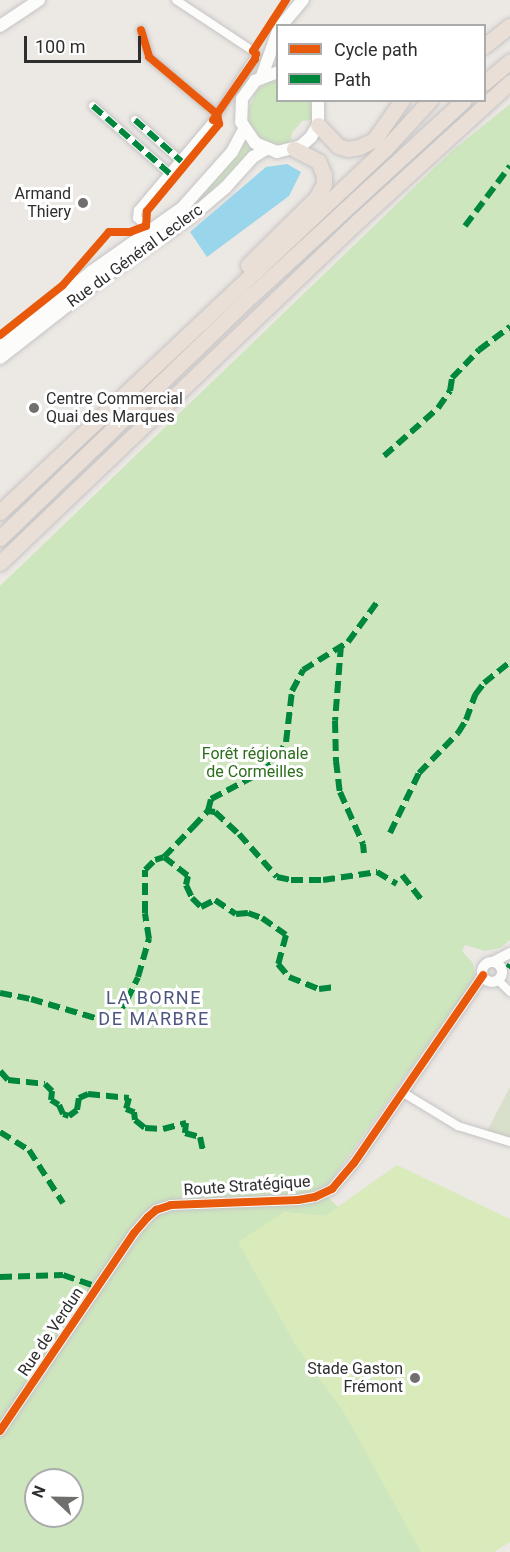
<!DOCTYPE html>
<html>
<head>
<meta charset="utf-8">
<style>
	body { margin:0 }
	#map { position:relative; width:510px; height:1552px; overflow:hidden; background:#ece8e4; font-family:Roboto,sans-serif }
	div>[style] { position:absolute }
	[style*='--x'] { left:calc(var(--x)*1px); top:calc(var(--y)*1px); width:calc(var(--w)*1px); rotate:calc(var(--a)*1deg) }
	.green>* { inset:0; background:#cee6be }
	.cemetery>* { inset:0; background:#d8e0cc }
	.pitch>* { inset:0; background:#d9eabb }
	.water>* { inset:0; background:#99d6ec }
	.roads { filter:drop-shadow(0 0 2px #c5c4c5) drop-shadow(0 0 2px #c5c4c5) }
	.minor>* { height:8px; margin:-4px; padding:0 4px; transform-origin:4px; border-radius:4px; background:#fcfcfb }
	.tertiary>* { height:10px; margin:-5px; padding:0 5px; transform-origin:5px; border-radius:5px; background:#fcfcfb }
	.tertiary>.ring { margin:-5px; padding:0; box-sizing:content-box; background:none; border:10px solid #fcfcfb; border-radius:50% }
	.secondary>* { height:12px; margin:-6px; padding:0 6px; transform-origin:6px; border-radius:6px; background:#fcfcfb }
	.motorway>* { height:15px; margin:-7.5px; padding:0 7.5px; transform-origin:7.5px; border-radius:7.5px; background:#eadfd6 }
	.quiet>* { height:6px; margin-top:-3px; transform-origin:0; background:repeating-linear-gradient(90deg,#00873e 0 12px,transparent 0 18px) }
	.cycleway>* { height:8px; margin:-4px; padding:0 4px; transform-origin:4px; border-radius:4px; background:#e8590c }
	.dots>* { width:16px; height:16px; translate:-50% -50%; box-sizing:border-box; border:3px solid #fff; border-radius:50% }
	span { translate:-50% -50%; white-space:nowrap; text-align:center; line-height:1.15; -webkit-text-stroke:6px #fff; paint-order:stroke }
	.poi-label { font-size:16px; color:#2e2e2e }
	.right { translate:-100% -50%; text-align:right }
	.left { translate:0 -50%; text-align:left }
	.street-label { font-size:16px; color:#2e2e2e }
	.park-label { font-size:16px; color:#2c6e1b }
	.neighbourhood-label { font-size:18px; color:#4d5680; letter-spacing:1.5px }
	.legend { position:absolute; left:276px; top:24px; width:210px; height:78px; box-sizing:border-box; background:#fff; border:2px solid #ababab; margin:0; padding:8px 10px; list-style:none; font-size:18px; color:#2e2e2e }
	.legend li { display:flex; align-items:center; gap:12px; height:30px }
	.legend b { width:30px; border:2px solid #ababab }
	.north { position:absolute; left:24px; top:1468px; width:60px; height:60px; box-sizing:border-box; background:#fff; border:2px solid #ababab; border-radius:50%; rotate:292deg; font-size:16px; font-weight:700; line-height:24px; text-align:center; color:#2e2e2e }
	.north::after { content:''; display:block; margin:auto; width:21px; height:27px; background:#706f6e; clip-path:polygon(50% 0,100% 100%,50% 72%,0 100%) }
	.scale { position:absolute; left:24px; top:36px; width:117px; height:27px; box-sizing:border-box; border:3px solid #2e2e2e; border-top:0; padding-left:8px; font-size:18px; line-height:21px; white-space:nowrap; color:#2e2e2e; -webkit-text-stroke:4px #fff; paint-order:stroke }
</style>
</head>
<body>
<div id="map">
	<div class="green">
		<i style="clip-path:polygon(277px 80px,278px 100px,310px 100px,312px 109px,312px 120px,302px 121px,292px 133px,290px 143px,281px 145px,268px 143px,257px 135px,250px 124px,248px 111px,256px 91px,267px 83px)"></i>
		<i style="clip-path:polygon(evenodd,510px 104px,510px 940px,500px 948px,485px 951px,465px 945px,462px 951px,473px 963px,475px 978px,323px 1192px,339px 1208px,325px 1216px,284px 1212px,361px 1317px,422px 1552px,0 1552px,0 586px,453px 150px,510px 104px,36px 1480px,72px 1480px,72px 1516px,36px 1516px,36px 1480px)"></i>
		<i style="clip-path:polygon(244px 141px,255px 151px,187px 213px,195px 201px)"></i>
	</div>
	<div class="cemetery">
		<i style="clip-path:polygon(510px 1087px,510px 1137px,487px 1131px)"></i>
	</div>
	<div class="pitch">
		<i style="clip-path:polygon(397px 1165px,510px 1219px,510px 1542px,494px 1552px,421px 1552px,343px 1411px,296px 1346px,238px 1242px,284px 1212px,325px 1216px)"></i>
	</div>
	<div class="water">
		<i style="clip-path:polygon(287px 164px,301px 172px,289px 196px,207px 257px,190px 232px,266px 167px)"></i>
	</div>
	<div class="roads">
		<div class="minor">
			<i style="--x:141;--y:30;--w:28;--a:73"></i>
			<i style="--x:149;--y:57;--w:89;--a:40"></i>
			<i style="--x:93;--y:106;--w:103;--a:41.4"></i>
			<i style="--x:135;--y:120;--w:62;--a:41.7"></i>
			<i style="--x:146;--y:226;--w:12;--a:-138"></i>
			<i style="--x:137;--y:218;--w:8;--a:-83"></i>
			<i style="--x:138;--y:210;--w:115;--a:-49.9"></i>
			<i style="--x:212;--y:122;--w:79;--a:-56.3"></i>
			<i style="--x:256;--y:56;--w:6;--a:-121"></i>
			<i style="--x:253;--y:51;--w:92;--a:-146.5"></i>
			<i style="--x:498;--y:980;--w:17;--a:45"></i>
			<i style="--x:402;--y:1092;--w:66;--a:31.3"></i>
			<i style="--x:458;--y:1126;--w:54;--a:17.1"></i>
		</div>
		<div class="tertiary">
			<i style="--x:493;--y:962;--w:19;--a:-28"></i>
			<i class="ring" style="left:482px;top:962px;width:10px;height:10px"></i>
			<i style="--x:0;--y:1431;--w:239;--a:-55.9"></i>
			<i style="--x:134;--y:1233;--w:21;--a:-49"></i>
			<i style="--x:148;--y:1217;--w:11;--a:-41"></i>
			<i style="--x:156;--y:1210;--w:16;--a:-18"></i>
			<i style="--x:171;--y:1205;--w:127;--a:-2.3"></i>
			<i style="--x:298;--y:1200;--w:17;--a:-10"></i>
			<i style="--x:315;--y:1197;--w:19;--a:-25"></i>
			<i style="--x:332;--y:1189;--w:34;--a:-50"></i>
			<i style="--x:354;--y:1163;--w:228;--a:-55.5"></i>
		</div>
		<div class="secondary">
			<i style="--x:0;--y:26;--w:47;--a:-33.7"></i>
			<i style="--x:281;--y:26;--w:34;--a:-50"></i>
			<i style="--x:278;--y:72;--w:25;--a:159"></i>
			<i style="--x:255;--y:81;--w:22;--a:126"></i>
			<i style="--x:242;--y:99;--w:23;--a:92"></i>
			<i style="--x:241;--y:122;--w:25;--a:56"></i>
			<i style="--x:255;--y:143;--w:24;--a:22"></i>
			<i style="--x:277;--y:152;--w:25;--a:-14"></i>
			<i style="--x:301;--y:146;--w:13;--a:-42"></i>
			<i style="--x:311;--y:137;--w:14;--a:-60"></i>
			<i style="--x:318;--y:125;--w:25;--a:-90"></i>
			<i style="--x:262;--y:76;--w:48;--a:-70.4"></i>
			<i style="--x:0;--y:345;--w:117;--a:-38.7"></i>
			<i style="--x:91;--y:272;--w:111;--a:-35.1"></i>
			<i style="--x:182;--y:208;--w:75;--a:-48.2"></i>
			<i style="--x:232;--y:152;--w:26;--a:-62"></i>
			<i style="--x:0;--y:358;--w:128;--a:-38"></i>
			<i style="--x:101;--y:279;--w:111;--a:-34.7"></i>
			<i style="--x:192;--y:216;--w:43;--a:-40.3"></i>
			<i style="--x:225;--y:188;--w:42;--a:-47.9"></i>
			<i style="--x:253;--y:157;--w:15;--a:-32"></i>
		</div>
		<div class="motorway">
			<i style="--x:484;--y:46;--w:33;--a:-38"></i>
			<i style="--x:484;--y:83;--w:34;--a:-40"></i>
			<i style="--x:318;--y:125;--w:29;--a:46"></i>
			<i style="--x:338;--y:146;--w:10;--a:17"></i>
			<i style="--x:348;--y:149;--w:11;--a:-10"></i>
			<i style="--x:359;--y:147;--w:17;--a:-25"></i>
			<i style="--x:374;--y:140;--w:49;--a:-55"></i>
			<i style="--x:248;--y:265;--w:95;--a:-44.6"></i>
			<i style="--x:316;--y:198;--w:16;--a:-60"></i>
			<i style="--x:324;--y:184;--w:9;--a:-90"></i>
			<i style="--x:324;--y:175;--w:15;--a:-113"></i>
			<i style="--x:318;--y:161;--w:27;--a:-153"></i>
			<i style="--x:0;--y:512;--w:529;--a:-43.32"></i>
			<i style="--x:385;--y:149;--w:67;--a:-47.4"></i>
			<i style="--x:0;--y:538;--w:349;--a:-44"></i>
			<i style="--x:251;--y:296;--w:289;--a:-42.6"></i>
			<i style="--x:0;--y:563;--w:497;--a:-43.7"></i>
			<i style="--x:359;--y:220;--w:205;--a:-42.4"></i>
		</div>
	</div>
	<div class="quiet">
		<i style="--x:93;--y:106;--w:103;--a:41.4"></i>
		<i style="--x:135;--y:120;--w:62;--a:41.7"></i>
		<i style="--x:465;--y:226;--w:75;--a:-53.1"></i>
		<i style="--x:384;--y:456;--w:72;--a:-41.6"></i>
		<i style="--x:438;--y:408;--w:21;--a:-55"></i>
		<i style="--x:450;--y:391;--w:13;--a:-81"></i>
		<i style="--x:452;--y:378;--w:39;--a:-46"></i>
		<i style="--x:479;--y:350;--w:39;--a:-37"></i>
		<i style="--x:341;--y:645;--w:76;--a:94.5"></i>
		<i style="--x:335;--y:721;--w:40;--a:88.6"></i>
		<i style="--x:336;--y:761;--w:31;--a:83"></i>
		<i style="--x:340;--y:792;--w:57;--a:66.1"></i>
		<i style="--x:363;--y:844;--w:9;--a:84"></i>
		<i style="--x:208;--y:811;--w:7;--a:8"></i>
		<i style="--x:215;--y:812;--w:33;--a:43"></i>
		<i style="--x:239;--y:834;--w:57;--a:48.5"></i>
		<i style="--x:277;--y:877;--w:14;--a:12"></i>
		<i style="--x:291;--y:880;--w:32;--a:0"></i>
		<i style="--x:323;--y:880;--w:55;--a:-8.4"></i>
		<i style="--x:377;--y:872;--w:23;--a:31"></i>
		<i style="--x:390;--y:833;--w:67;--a:-64.2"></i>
		<i style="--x:419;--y:773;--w:56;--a:-45.7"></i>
		<i style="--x:458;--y:733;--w:15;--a:-58"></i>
		<i style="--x:466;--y:720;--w:27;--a:-70"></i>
		<i style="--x:475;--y:695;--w:15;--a:-53"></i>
		<i style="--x:484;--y:683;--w:33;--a:-39"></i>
		<i style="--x:164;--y:857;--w:31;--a:38"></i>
		<i style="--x:188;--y:876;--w:9;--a:103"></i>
		<i style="--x:186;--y:885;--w:14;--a:65"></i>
		<i style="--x:192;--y:898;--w:13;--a:45"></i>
		<i style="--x:201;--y:907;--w:16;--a:-27"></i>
		<i style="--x:215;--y:900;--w:25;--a:34"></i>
		<i style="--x:236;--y:914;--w:12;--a:-5"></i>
		<i style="--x:248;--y:913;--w:15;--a:20"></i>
		<i style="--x:262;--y:918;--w:29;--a:35"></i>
		<i style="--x:286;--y:935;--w:30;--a:105"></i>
		<i style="--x:278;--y:964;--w:17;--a:50"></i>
		<i style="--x:289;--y:977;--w:32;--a:22"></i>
		<i style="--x:319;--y:989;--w:16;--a:-7"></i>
		<i style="--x:402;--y:875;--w:33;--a:52"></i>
		<i style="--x:508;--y:968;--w:4;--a:-56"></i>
		<i style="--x:0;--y:993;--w:32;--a:11"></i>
		<i style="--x:31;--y:999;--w:84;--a:16.5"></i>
		<i style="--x:112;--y:1023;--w:27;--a:-57"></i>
		<i style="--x:127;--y:1000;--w:25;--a:-64"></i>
		<i style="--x:138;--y:977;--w:40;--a:-74"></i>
		<i style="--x:149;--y:939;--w:26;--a:-99"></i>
		<i style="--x:145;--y:913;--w:43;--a:-90"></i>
		<i style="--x:145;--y:870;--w:14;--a:-45"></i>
		<i style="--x:155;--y:860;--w:9;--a:-18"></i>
		<i style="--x:164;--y:857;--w:42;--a:-46"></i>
		<i style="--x:193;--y:827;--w:22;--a:-47"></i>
		<i style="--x:208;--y:811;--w:12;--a:-76"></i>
		<i style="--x:211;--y:799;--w:58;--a:-27.9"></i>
		<i style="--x:262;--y:772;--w:22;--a:-43"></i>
		<i style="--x:278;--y:757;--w:17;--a:-62"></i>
		<i style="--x:286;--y:742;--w:51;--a:-83.3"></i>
		<i style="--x:292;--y:691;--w:24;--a:-62"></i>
		<i style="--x:303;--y:670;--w:53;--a:-31.9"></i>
		<i style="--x:348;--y:642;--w:51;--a:-53.8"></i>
		<i style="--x:0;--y:1071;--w:12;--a:48"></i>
		<i style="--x:8;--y:1080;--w:37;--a:6"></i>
		<i style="--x:45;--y:1084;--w:10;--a:45"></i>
		<i style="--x:52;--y:1091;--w:9;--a:96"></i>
		<i style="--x:51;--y:1100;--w:9;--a:32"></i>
		<i style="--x:59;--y:1105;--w:10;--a:66"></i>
		<i style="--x:63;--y:1114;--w:6;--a:18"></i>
		<i style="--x:69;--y:1116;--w:10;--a:-37"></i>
		<i style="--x:77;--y:1110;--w:12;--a:-81"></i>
		<i style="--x:79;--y:1098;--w:10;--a:-24"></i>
		<i style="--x:88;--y:1094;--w:41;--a:5.6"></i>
		<i style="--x:129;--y:1098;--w:11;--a:105"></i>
		<i style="--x:126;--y:1109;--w:9;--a:21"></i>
		<i style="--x:134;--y:1112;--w:8;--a:83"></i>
		<i style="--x:135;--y:1120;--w:13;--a:39"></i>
		<i style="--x:145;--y:1128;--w:18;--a:3"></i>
		<i style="--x:163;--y:1129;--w:24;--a:-15"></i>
		<i style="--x:186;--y:1123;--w:10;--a:96"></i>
		<i style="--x:185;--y:1133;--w:16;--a:15"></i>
		<i style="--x:200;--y:1137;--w:14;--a:78"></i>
		<i style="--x:0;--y:1132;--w:34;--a:32"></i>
		<i style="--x:29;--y:1150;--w:63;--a:57.3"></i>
		<i style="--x:0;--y:1277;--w:63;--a:-1.8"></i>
		<i style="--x:63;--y:1275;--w:37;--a:19"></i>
	</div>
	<div class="cycleway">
		<i style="--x:141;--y:30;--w:28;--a:73"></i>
		<i style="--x:149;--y:57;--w:89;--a:40"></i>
		<i style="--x:213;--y:120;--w:74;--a:-55.5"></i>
		<i style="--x:255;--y:59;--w:5;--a:-79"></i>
		<i style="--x:256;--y:54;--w:4;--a:-135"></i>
		<i style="--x:253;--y:51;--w:61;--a:-57.1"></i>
		<i style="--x:0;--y:335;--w:80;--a:-38.4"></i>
		<i style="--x:63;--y:285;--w:70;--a:-49"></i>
		<i style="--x:109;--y:232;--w:21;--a:0"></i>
		<i style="--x:130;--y:232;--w:17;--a:-21"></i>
		<i style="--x:146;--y:226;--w:15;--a:-86"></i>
		<i style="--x:147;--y:211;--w:113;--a:-50.4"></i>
		<i style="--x:219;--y:124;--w:10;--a:-101"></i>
		<i style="--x:0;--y:1431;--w:239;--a:-55.9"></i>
		<i style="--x:134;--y:1233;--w:21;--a:-49"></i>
		<i style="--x:148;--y:1217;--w:11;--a:-41"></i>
		<i style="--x:156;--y:1210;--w:16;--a:-18"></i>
		<i style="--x:171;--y:1205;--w:127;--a:-2.3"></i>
		<i style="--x:298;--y:1200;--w:17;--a:-10"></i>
		<i style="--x:315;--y:1197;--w:19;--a:-25"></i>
		<i style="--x:332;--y:1189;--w:34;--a:-50"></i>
		<i style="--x:354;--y:1163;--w:228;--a:-55.5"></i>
	</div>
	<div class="dots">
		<i style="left:83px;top:203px;background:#706f6e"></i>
		<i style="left:34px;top:408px;background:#706f6e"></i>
		<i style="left:415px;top:1378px;background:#706f6e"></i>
	</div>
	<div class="poi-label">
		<span class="right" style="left:71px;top:203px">Armand<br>Thiery</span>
		<span class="left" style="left:46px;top:408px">Centre Commercial<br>Quai des Marques</span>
		<span class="right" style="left:403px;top:1378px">Stade Gaston<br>Frémont</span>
	</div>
	<div class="street-label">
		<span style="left:135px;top:256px;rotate:-36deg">Rue du Général Leclerc</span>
		<span style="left:247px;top:1186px;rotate:-4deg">Route Stratégique</span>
		<span style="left:51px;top:1332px;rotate:-56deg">Rue de Verdun</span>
	</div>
	<div class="park-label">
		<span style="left:255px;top:763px">Forêt régionale<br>de Cormeilles</span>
	</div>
	<div class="neighbourhood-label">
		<span style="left:154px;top:1009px">LA BORNE<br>DE MARBRE</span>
	</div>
	<ul class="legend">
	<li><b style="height:8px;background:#e8590c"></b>Cycle path</li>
	<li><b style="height:8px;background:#00873e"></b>Path</li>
	</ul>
	<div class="north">N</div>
	<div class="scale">100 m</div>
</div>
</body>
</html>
